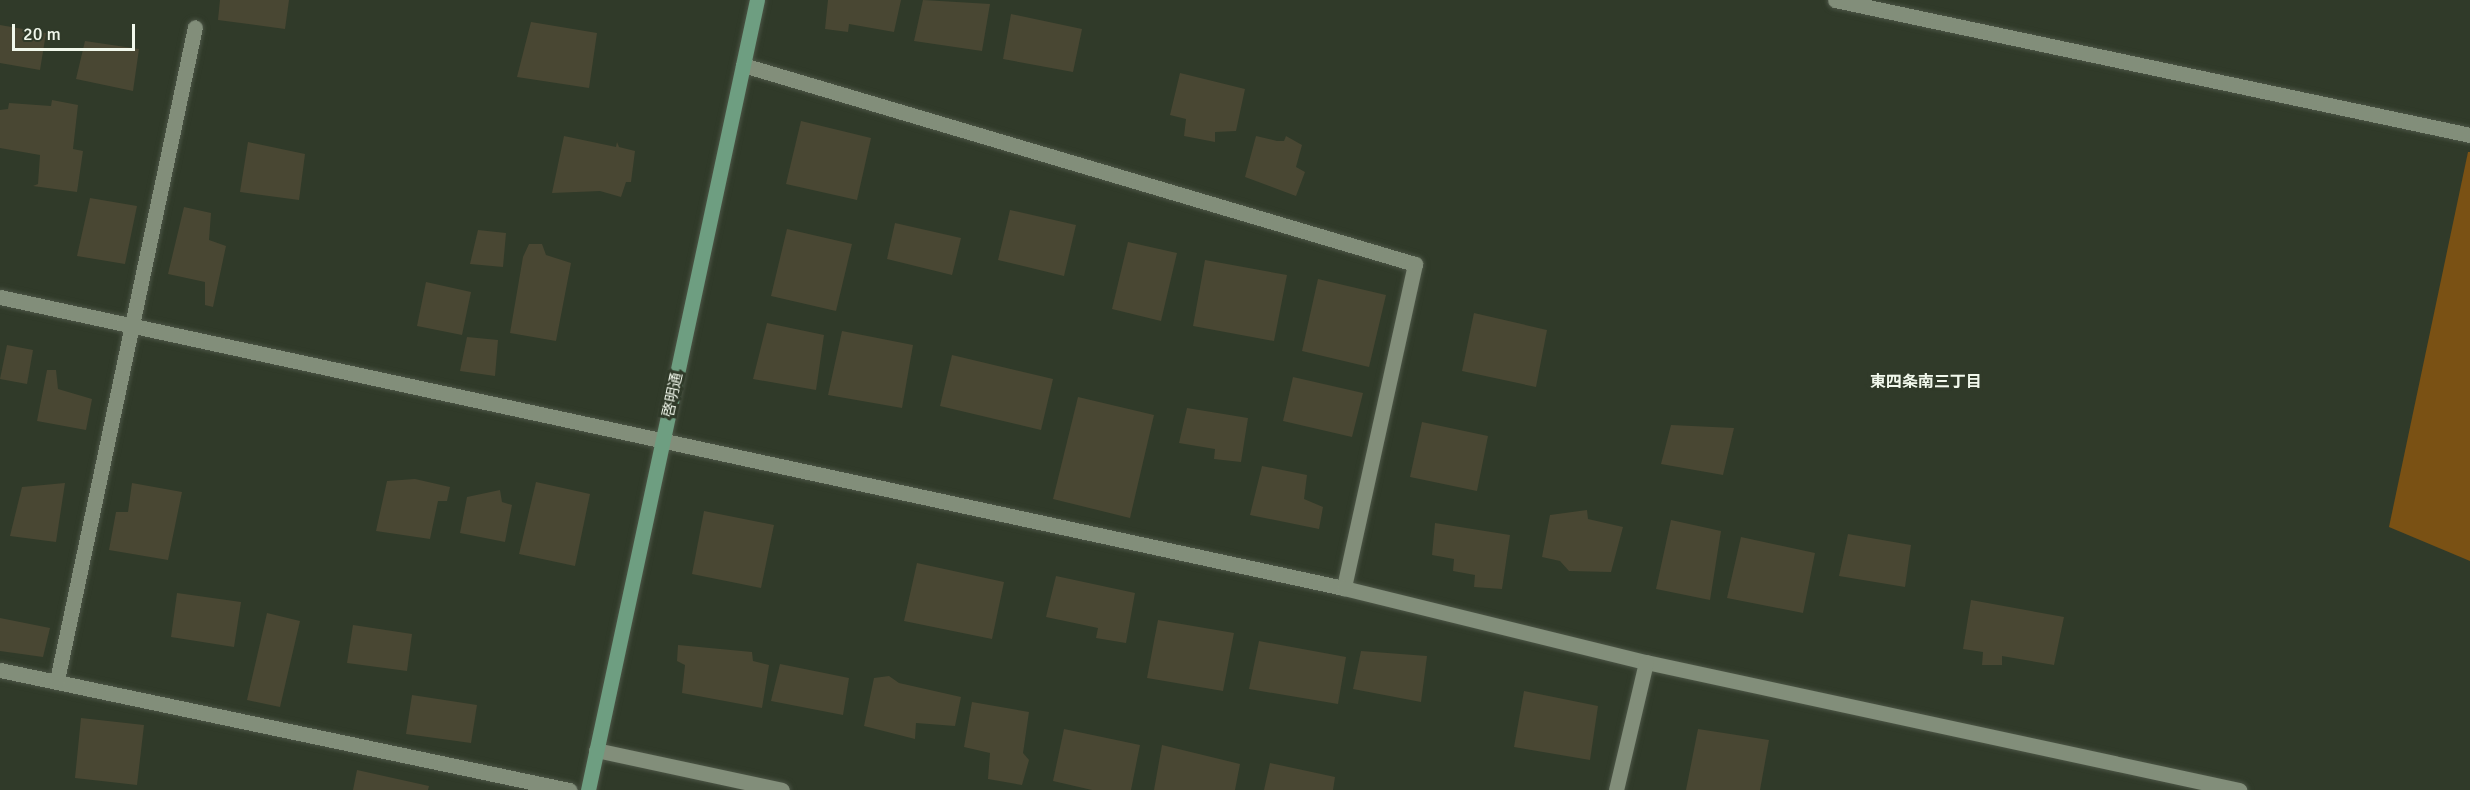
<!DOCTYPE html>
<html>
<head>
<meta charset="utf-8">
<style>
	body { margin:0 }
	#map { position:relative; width:2470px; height:790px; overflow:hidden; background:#303a29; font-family:Signika,"Noto Sans JP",sans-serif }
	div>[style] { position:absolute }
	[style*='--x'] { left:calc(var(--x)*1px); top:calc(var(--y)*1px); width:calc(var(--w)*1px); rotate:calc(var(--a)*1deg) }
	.green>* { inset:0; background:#7a5114 }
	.building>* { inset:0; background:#494733 }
	.roads { filter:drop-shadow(0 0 2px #4c5546) drop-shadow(0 0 2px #4c5546) }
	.street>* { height:15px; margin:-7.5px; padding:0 7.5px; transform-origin:7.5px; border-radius:7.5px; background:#828e7a }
	.secondary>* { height:15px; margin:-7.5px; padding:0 7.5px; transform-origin:7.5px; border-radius:7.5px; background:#6e9e81 }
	span { translate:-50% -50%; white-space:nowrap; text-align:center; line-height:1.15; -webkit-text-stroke:6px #303a29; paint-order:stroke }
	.street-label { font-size:15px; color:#f1f8ec }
	.neighbourhood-label { font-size:16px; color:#f1f8ec; font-weight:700 }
	.scale { position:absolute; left:12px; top:24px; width:123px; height:27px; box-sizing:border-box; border:3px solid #f1f8ec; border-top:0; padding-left:8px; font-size:18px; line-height:21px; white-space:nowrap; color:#f1f8ec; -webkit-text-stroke:4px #303a29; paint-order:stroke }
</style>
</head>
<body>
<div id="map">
	<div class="green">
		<i style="clip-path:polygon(2468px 152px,2470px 152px,2470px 561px,2389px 527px)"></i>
	</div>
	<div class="building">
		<i style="clip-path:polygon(220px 0,289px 0,285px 29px,218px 20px)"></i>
		<i style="clip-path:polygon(828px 0,901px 0,894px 32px,849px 24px,848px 32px,825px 29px)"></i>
		<i style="clip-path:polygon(923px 0,990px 4px,982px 51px,914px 41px)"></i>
		<i style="clip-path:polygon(1011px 14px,1082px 29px,1073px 72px,1003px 59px)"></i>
		<i style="clip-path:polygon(531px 22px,597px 33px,589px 88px,517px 77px)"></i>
		<i style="clip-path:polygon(0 25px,46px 33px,40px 70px,0 63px)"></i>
		<i style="clip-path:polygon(85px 41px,139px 49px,133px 91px,76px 79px)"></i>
		<i style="clip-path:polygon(1180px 73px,1245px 89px,1236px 131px,1215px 132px,1215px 142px,1184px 136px,1186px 119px,1170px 115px)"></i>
		<i style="clip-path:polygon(52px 100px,78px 105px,73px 149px,83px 151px,77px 192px,33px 186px,38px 184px,40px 155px,0 148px,0 110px,8px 109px,9px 103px,51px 106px)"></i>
		<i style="clip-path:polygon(801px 121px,871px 138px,857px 200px,786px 184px)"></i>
		<i style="clip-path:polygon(564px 136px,616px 147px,617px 142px,619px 147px,635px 151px,631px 182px,626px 182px,621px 197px,600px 191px,552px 193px)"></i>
		<i style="clip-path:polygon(1256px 136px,1277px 141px,1284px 141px,1286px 136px,1302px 145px,1296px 167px,1305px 172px,1296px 196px,1245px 177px)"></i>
		<i style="clip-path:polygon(248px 142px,305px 154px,299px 200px,240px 192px)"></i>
		<i style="clip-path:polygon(90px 198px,137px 206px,125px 264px,77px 256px)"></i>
		<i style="clip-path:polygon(184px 207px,211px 213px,209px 240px,226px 246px,213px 307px,205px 305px,205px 282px,168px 274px)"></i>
		<i style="clip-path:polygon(1010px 210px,1076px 225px,1064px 276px,998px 260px)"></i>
		<i style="clip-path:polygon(895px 223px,961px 238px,952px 275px,887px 259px)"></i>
		<i style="clip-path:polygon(787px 229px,852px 244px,836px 311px,771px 296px)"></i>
		<i style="clip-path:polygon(478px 230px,506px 233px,503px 267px,470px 264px)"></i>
		<i style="clip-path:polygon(1128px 242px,1177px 253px,1161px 321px,1112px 309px)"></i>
		<i style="clip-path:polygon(529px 244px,542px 244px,546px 255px,571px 263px,556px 341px,510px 333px,523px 257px)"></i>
		<i style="clip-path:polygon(1205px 260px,1287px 275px,1274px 341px,1193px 326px)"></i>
		<i style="clip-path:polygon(1318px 279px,1386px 295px,1369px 367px,1302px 351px)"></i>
		<i style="clip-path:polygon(426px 282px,471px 292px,462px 335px,417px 326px)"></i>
		<i style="clip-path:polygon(1474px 313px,1547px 330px,1536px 387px,1462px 371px)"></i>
		<i style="clip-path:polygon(767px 323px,824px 335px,816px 390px,753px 379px)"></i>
		<i style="clip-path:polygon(842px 331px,913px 345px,902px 408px,828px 395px)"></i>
		<i style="clip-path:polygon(467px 337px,498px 340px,495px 376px,460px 371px)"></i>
		<i style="clip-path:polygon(7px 345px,33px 350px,27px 384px,0 379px)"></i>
		<i style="clip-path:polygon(952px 355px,1053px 379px,1041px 430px,940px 406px)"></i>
		<i style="clip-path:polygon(47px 370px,56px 370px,58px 389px,92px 399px,86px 430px,37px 421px)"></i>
		<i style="clip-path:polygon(1293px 377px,1363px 393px,1352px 437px,1283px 421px)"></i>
		<i style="clip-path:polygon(1078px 397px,1154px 415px,1130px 518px,1053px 499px)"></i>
		<i style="clip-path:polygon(1187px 408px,1248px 418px,1241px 462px,1214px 459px,1215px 449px,1179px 443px)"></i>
		<i style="clip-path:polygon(1422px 422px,1488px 436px,1477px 491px,1410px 477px)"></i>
		<i style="clip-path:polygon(1671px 425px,1734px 428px,1723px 475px,1661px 464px)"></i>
		<i style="clip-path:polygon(1262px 466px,1307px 475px,1304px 499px,1323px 507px,1319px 529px,1250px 515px)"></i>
		<i style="clip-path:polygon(415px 479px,450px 487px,447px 501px,438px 501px,430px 539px,376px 531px,387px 481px)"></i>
		<i style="clip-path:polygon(536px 482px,590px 494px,575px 566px,519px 554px)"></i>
		<i style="clip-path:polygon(65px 483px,56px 542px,10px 536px,22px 487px)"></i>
		<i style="clip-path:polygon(132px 483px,182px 492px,168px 560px,109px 550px,116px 512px,128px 512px)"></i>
		<i style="clip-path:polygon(500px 490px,502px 502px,512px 505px,505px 542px,460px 533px,467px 497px)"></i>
		<i style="clip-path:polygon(1587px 510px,1588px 519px,1623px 527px,1611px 572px,1569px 571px,1560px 561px,1542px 557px,1550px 515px)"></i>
		<i style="clip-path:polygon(704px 511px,774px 525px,761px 588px,692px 574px)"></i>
		<i style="clip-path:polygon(1671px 520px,1721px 531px,1710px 600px,1656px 589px)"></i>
		<i style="clip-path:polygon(1435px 523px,1510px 535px,1502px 589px,1474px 587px,1475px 575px,1453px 571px,1454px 559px,1432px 555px)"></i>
		<i style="clip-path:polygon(1848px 534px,1911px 545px,1905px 587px,1839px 576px)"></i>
		<i style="clip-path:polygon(1741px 537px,1815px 553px,1803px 613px,1727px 598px)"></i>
		<i style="clip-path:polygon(917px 563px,1004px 582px,992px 639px,904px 621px)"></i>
		<i style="clip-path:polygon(1056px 576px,1135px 593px,1126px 643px,1096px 638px,1098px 628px,1046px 617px)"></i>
		<i style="clip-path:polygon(177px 593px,241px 602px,234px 647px,171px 637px)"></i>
		<i style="clip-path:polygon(1971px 600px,2064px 617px,2054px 665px,2002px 656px,2002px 665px,1982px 665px,1983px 652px,1963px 649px)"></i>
		<i style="clip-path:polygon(267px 613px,300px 621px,280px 707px,247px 700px)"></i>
		<i style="clip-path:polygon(0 618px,50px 628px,43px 657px,0 651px)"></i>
		<i style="clip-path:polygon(1158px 620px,1234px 633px,1223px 691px,1147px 678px)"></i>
		<i style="clip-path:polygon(353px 625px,412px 634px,407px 671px,347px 663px)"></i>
		<i style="clip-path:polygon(1259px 641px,1346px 657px,1338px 704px,1249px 689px)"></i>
		<i style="clip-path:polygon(678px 645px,752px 652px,753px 661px,769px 665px,762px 708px,682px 693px,685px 665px,677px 661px)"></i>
		<i style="clip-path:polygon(1361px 651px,1427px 656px,1421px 702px,1353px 689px)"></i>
		<i style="clip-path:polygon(780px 664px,849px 678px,843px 715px,771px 701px)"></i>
		<i style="clip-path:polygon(889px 676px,899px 683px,961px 697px,955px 726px,916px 723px,915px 739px,864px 726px,874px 678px)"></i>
		<i style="clip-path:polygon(1524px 691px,1598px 706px,1590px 760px,1514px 747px)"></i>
		<i style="clip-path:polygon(412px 695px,477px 705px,471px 743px,406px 734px)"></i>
		<i style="clip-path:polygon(972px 702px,1029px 712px,1023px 753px,1029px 760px,1022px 785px,988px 779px,990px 753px,964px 747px)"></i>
		<i style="clip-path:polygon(81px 718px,144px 725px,137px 785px,75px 778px)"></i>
		<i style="clip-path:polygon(1064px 729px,1140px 745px,1131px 790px,1092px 790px,1053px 781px)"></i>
		<i style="clip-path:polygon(1698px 729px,1769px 740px,1760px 790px,1686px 790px)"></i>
		<i style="clip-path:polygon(1162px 745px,1240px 764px,1235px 790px,1154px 790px)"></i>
		<i style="clip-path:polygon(1270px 763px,1335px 777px,1333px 790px,1264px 790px)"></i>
		<i style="clip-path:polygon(357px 770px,429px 786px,428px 790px,353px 790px)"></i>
	</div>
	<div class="roads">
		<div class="street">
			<i style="--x:1835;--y:0;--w:649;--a:12"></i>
			<i style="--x:743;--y:65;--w:701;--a:16.5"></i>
			<i style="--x:1415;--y:264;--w:332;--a:102.4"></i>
			<i style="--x:0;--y:297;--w:1375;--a:12.22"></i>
			<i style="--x:1344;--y:588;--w:311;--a:13.8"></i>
			<i style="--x:1646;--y:662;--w:607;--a:12.18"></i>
			<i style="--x:0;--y:670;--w:582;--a:11.91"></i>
			<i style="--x:57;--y:680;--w:667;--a:-78.07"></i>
			<i style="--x:596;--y:750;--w:190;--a:12.1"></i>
			<i style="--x:1616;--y:790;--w:131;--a:-76.8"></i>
		</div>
		<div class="secondary">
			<i style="--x:588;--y:790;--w:808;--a:-77.93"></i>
		</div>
	</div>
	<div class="street-label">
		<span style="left:673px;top:395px;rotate:-78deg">啓明通</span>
	</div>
	<div class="neighbourhood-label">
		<span style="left:1926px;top:382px">東四条南三丁目</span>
	</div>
	<div class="scale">20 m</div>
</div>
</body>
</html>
